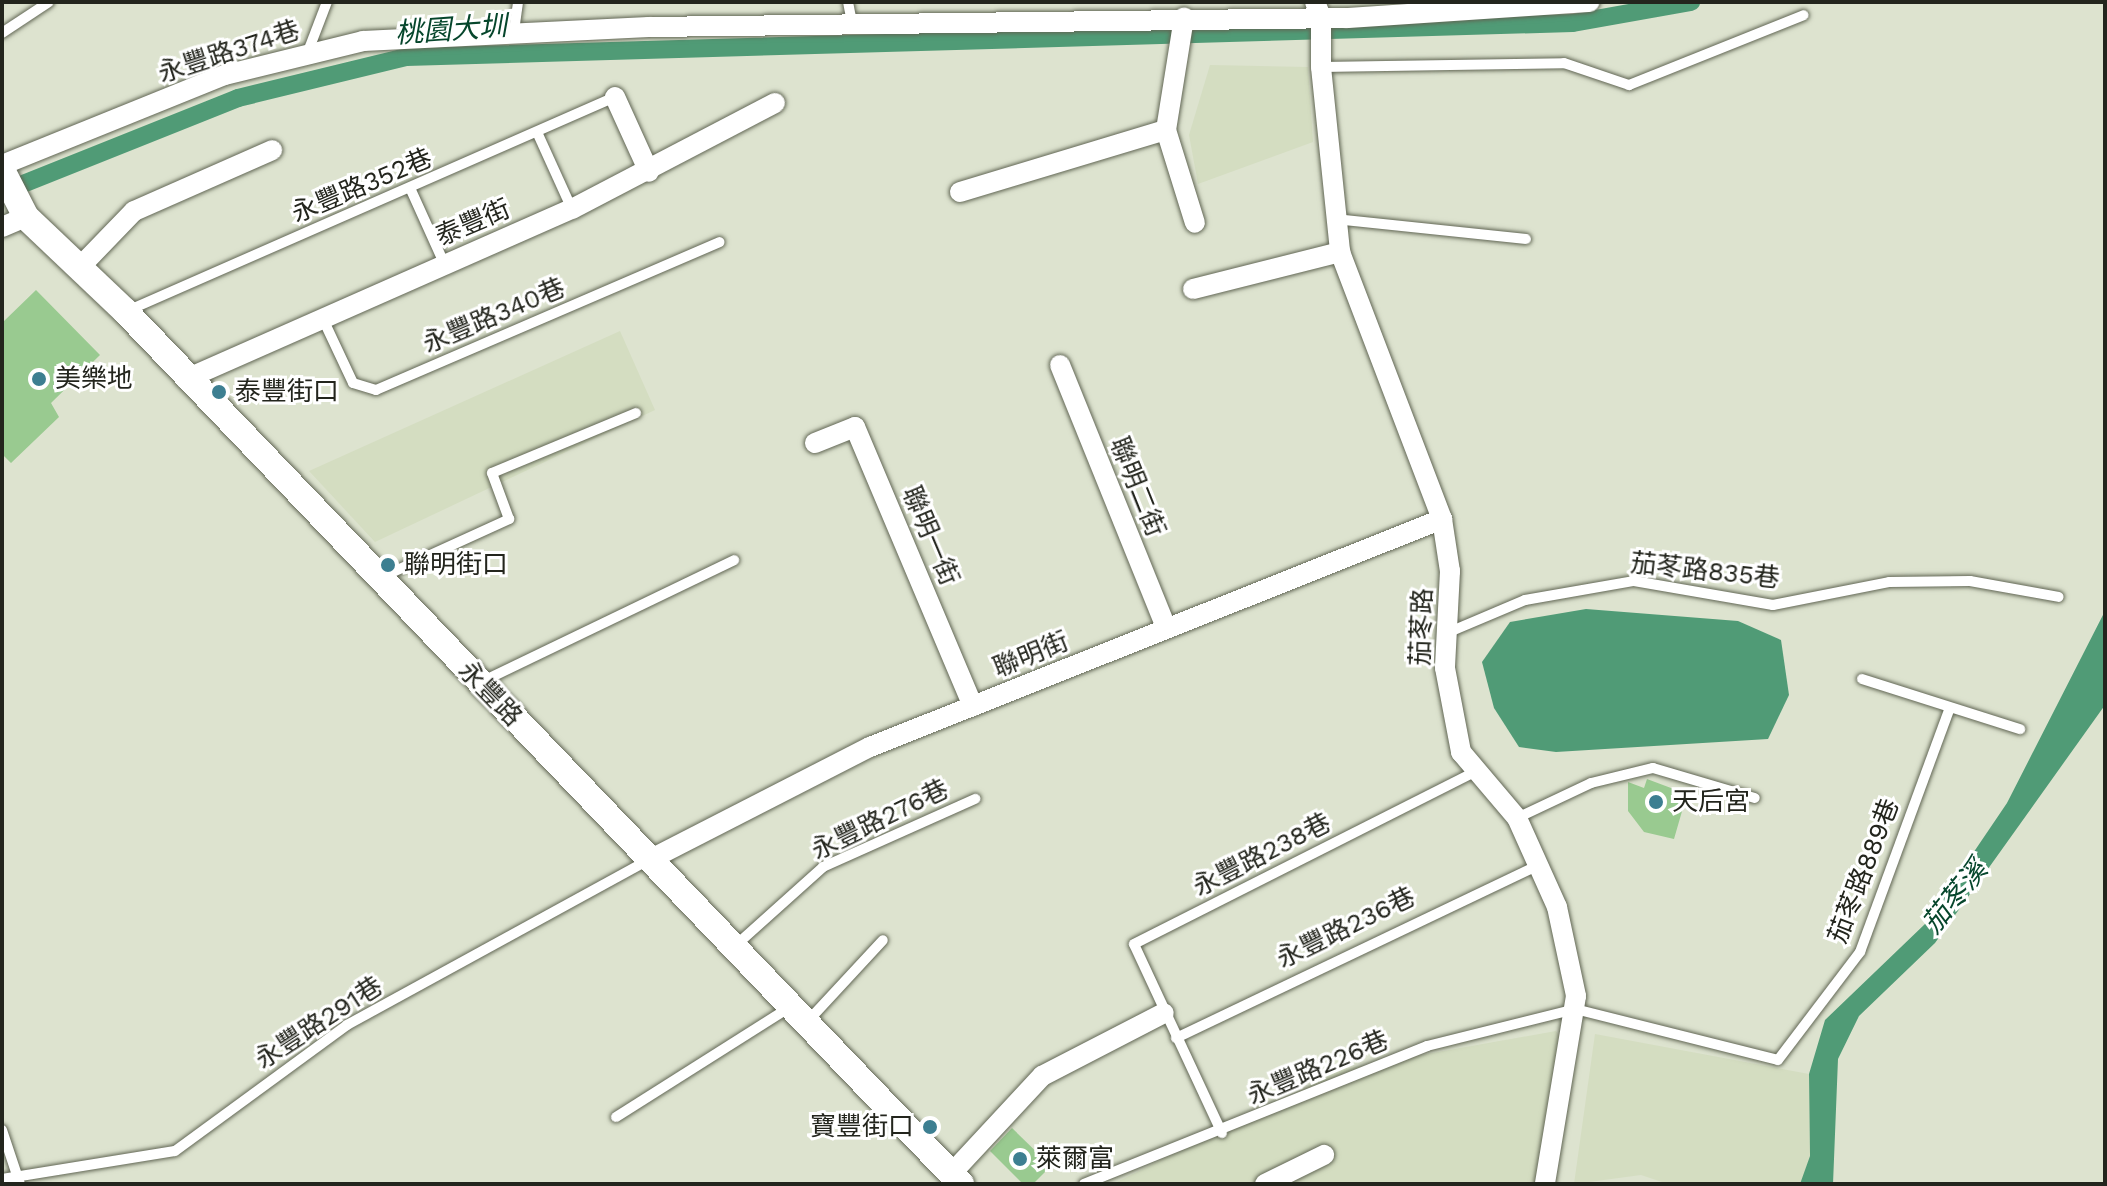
<!DOCTYPE html>
<html>
<head>
<meta charset="utf-8">
<style>
	body { margin:0 }
	#map { position:relative; width:2107px; height:1186px; overflow:hidden; background:#dde3cf; font-family:"Work Sans","Noto Sans TC",sans-serif }
	div>[style] { position:absolute }
	[style*='--x'] { left:calc(var(--x)*1px); top:calc(var(--y)*1px); width:calc(var(--w)*1px); rotate:calc(var(--a)*1deg) }
	.built>* { inset:0; background:#d4ddc1 }
	.water>* { inset:0; background:#509b76 }
	.canal>* { height:18px; margin:-9px; padding:0 9px; transform-origin:9px; border-radius:9px; background:#509b76 }
	.building>* { inset:0; background:#99ca90 }
	.roads { filter:drop-shadow(0 0 2px #616654) drop-shadow(0 0 2px #616654) }
	.service>* { height:10px; margin:-5px; padding:0 5px; transform-origin:5px; border-radius:5px; background:#fff }
	.minor>* { height:20px; margin:-10px; padding:0 10px; transform-origin:10px; border-radius:10px; background:#fff }
	.tertiary>* { height:26px; margin:-13px; padding:0 13px; transform-origin:13px; border-radius:13px; background:#fff }
	.dots>* { width:22px; height:22px; translate:-50% -50%; box-sizing:border-box; border:4px solid #fff; border-radius:50% }
	span { translate:-50% -50%; white-space:nowrap; text-align:center; line-height:1.15; -webkit-text-stroke:6px #fff; paint-order:stroke }
	.street-label { font-size:26px; color:#23251d }
	.poi-label { font-size:26px; color:#23251d }
	.left { translate:0 -50%; text-align:left }
	.right { translate:-100% -50%; text-align:right }
	.water-label { font-size:28px; color:#06462c; font-style:italic }
	.frame { position:absolute; inset:0; border:4px solid #23251d; pointer-events:none }
</style>
</head>
<body>
<div id="map">
	<div class="built">
		<i style="clip-path:polygon(1210px 65px,1308px 67px,1313px 142px,1198px 184px,1189px 135px)"></i>
		<i style="clip-path:polygon(620px 331px,655px 410px,375px 542px,309px 471px)"></i>
		<i style="clip-path:polygon(1556px 1031px,1563px 1041px,1545px 1184px,1113px 1184px,1343px 1069px)"></i>
		<i style="clip-path:polygon(1595px 1034px,1809px 1074px,1810px 1156px,1802px 1182px,1668px 1184px,1641px 1175px,1574px 1184px)"></i>
	</div>
	<div class="water">
		<i style="clip-path:polygon(1586px 609px,1738px 621px,1781px 640px,1789px 695px,1768px 739px,1556px 752px,1519px 747px,1494px 708px,1482px 662px,1510px 622px)"></i>
		<i style="clip-path:polygon(2105px 611px,2105px 705px,1935px 943px,1859px 1016px,1838px 1059px,1833px 1184px,1800px 1184px,1810px 1156px,1809px 1074px,1825px 1020px,1925px 924px,2007px 803px)"></i>
	</div>
	<div class="canal">
		<i style="--x:3;--y:192;--w:253;--a:-21.8"></i>
		<i style="--x:238;--y:98;--w:173;--a:-13.7"></i>
		<i style="--x:406;--y:57;--w:1167;--a:-1.67"></i>
		<i style="--x:1573;--y:23;--w:120;--a:-10.1"></i>
	</div>
	<div class="building">
		<i style="clip-path:polygon(36px 290px,100px 355px,51px 403px,59px 417px,11px 463px,2px 454px,2px 323px)"></i>
		<i style="clip-path:polygon(1647px 779px,1687px 794px,1674px 839px,1644px 832px,1628px 811px,1628px 782px,1644px 788px)"></i>
		<i style="clip-path:polygon(1012px 1128px,1051px 1166px,1033px 1184px,1023px 1184px,990px 1151px)"></i>
	</div>
	<div class="roads">
		<div class="service">
			<i style="--x:848;--y:2;--w:21;--a:79"></i>
			<i style="--x:514;--y:31;--w:29;--a:-82"></i>
			<i style="--x:2;--y:33;--w:56;--a:-33.4"></i>
			<i style="--x:307;--y:54;--w:56;--a:-69"></i>
			<i style="--x:1321;--y:67;--w:243;--a:-0.9"></i>
			<i style="--x:1564;--y:63;--w:69;--a:18.7"></i>
			<i style="--x:1629;--y:85;--w:188;--a:-21.8"></i>
			<i style="--x:537;--y:132;--w:85;--a:65.6"></i>
			<i style="--x:411;--y:190;--w:80;--a:65.7"></i>
			<i style="--x:1335;--y:219;--w:192;--a:6"></i>
			<i style="--x:127;--y:311;--w:533;--a:-23.68"></i>
			<i style="--x:322;--y:317;--w:73;--a:64.8"></i>
			<i style="--x:353;--y:383;--w:24;--a:17"></i>
			<i style="--x:376;--y:390;--w:374;--a:-23.3"></i>
			<i style="--x:382;--y:577;--w:140;--a:-24.5"></i>
			<i style="--x:509;--y:519;--w:49;--a:-110.3"></i>
			<i style="--x:492;--y:473;--w:156;--a:-22.6"></i>
			<i style="--x:1447;--y:633;--w:85;--a:-22.9"></i>
			<i style="--x:1525;--y:600;--w:111;--a:-9.9"></i>
			<i style="--x:1634;--y:581;--w:141;--a:9.8"></i>
			<i style="--x:1773;--y:605;--w:118;--a:-11.2"></i>
			<i style="--x:1889;--y:582;--w:81;--a:-0.7"></i>
			<i style="--x:1970;--y:581;--w:90;--a:10.2"></i>
			<i style="--x:1862;--y:679;--w:166;--a:17.6"></i>
			<i style="--x:481;--y:682;--w:281;--a:-25.7"></i>
			<i style="--x:1517;--y:818;--w:82;--a:-25.3"></i>
			<i style="--x:1591;--y:783;--w:64;--a:-13.6"></i>
			<i style="--x:1653;--y:768;--w:106;--a:16.4"></i>
			<i style="--x:735;--y:946;--w:118;--a:-41.9"></i>
			<i style="--x:823;--y:867;--w:167;--a:-24.1"></i>
			<i style="--x:808;--y:1021;--w:110;--a:-47.2"></i>
			<i style="--x:1176;--y:1038;--w:401;--a:-25.5"></i>
			<i style="--x:616;--y:1117;--w:206;--a:-32.3"></i>
			<i style="--x:2;--y:1130;--w:57;--a:71.6"></i>
			<i style="--x:1222;--y:1133;--w:208;--a:-115"></i>
			<i style="--x:1134;--y:944;--w:384;--a:-26.8"></i>
			<i style="--x:2;--y:1179;--w:175;--a:-9.2"></i>
			<i style="--x:175;--y:1151;--w:213;--a:-36.2"></i>
			<i style="--x:347;--y:1025;--w:342;--a:-28.7"></i>
			<i style="--x:1084;--y:1184;--w:370;--a:-21.9"></i>
			<i style="--x:1427;--y:1046;--w:153;--a:-14"></i>
			<i style="--x:1575;--y:1009;--w:209;--a:14.1"></i>
			<i style="--x:1778;--y:1060;--w:136;--a:-52.8"></i>
			<i style="--x:1860;--y:952;--w:258;--a:-69.8"></i>
		</div>
		<div class="minor">
			<i style="--x:1315;--y:2;--w:16;--a:68"></i>
			<i style="--x:1321;--y:17;--w:50;--a:90"></i>
			<i style="--x:1321;--y:67;--w:186;--a:84.1"></i>
			<i style="--x:1340;--y:252;--w:286;--a:69.1"></i>
			<i style="--x:1442;--y:519;--w:53;--a:81.3"></i>
			<i style="--x:1450;--y:571;--w:97;--a:93"></i>
			<i style="--x:1445;--y:668;--w:86;--a:79.2"></i>
			<i style="--x:1461;--y:752;--w:87;--a:49.7"></i>
			<i style="--x:1517;--y:818;--w:98;--a:65.8"></i>
			<i style="--x:1557;--y:907;--w:91;--a:77.9"></i>
			<i style="--x:1576;--y:996;--w:191;--a:99.4"></i>
			<i style="--x:615;--y:97;--w:82;--a:65.6"></i>
			<i style="--x:1166;--y:130;--w:97;--a:72.7"></i>
			<i style="--x:2;--y:165;--w:240;--a:-22"></i>
			<i style="--x:225;--y:75;--w:142;--a:-13.8"></i>
			<i style="--x:363;--y:41;--w:286;--a:-2.8"></i>
			<i style="--x:649;--y:27;--w:698;--a:-0.74"></i>
			<i style="--x:1347;--y:18;--w:243;--a:-3.8"></i>
			<i style="--x:960;--y:192;--w:215;--a:-16.8"></i>
			<i style="--x:1166;--y:130;--w:114;--a:-80.9"></i>
			<i style="--x:2;--y:227;--w:26;--a:-23"></i>
			<i style="--x:79;--y:268;--w:79;--a:-46"></i>
			<i style="--x:134;--y:211;--w:151;--a:-23.8"></i>
			<i style="--x:1193;--y:289;--w:152;--a:-14.1"></i>
			<i style="--x:1060;--y:365;--w:284;--a:68"></i>
			<i style="--x:186;--y:379;--w:422;--a:-23.8"></i>
			<i style="--x:572;--y:209;--w:229;--a:-27.6"></i>
			<i style="--x:815;--y:443;--w:43;--a:-21.8"></i>
			<i style="--x:855;--y:427;--w:303;--a:67.1"></i>
			<i style="--x:649;--y:860;--w:248;--a:-27.1"></i>
			<i style="--x:870;--y:747;--w:616;--a:-21.73"></i>
			<i style="--x:951;--y:1174;--w:134;--a:-47.1"></i>
			<i style="--x:1042;--y:1076;--w:137;--a:-27.3"></i>
			<i style="--x:1265;--y:1184;--w:66;--a:-26.2"></i>
		</div>
		<div class="tertiary">
			<i style="--x:2;--y:170;--w:53;--a:62.9"></i>
			<i style="--x:26;--y:217;--w:137;--a:43.5"></i>
			<i style="--x:125;--y:311;--w:1209;--a:46.24"></i>
		</div>
	</div>
	<div class="dots">
		<i style="left:39px;top:379px;background:#3d7f91"></i>
		<i style="left:219px;top:392px;background:#3d7f91"></i>
		<i style="left:388px;top:565px;background:#3d7f91"></i>
		<i style="left:1656px;top:802px;background:#3d7f91"></i>
		<i style="left:930px;top:1127px;background:#3d7f91"></i>
		<i style="left:1020px;top:1159px;background:#3d7f91"></i>
	</div>
	<div class="street-label">
		<span style="left:229px;top:52px;rotate:-18deg">永豐路374巷</span>
		<span style="left:362px;top:186px;rotate:-23deg">永豐路352巷</span>
		<span style="left:473px;top:223px;rotate:-23deg">泰豐街</span>
		<span style="left:494px;top:316px;rotate:-23deg">永豐路340巷</span>
		<span style="left:1137px;top:487px;rotate:68deg">聯明二街</span>
		<span style="left:930px;top:536px;rotate:67deg">聯明一街</span>
		<span style="left:1705px;top:571px;rotate:6deg">茄苳路835巷</span>
		<span style="left:1422px;top:627px;rotate:-88deg">茄苳路</span>
		<span style="left:1031px;top:655px;rotate:-22deg">聯明街</span>
		<span style="left:490px;top:694px;rotate:46deg">永豐路</span>
		<span style="left:880px;top:820px;rotate:-26deg">永豐路276巷</span>
		<span style="left:1262px;top:855px;rotate:-27deg">永豐路238巷</span>
		<span style="left:1864px;top:871px;rotate:-69deg">茄苳路889巷</span>
		<span style="left:1346px;top:928px;rotate:-26deg">永豐路236巷</span>
		<span style="left:319px;top:1023px;rotate:-33deg">永豐路291巷</span>
		<span style="left:1318px;top:1068px;rotate:-23deg">永豐路226巷</span>
	</div>
	<div class="poi-label">
		<span class="left" style="left:55px;top:379px">美樂地</span>
		<span class="left" style="left:235px;top:392px">泰豐街口</span>
		<span class="left" style="left:404px;top:565px">聯明街口</span>
		<span class="left" style="left:1672px;top:802px">天后宮</span>
		<span class="right" style="left:914px;top:1127px">寶豐街口</span>
		<span class="left" style="left:1036px;top:1159px">萊爾富</span>
	</div>
	<div class="water-label">
		<span style="left:451px;top:30px;rotate:-4deg">桃園大圳</span>
		<span style="left:1955px;top:897px;rotate:-51deg">茄苳溪</span>
	</div>
	<div class="frame"></div>
</div>
</body>
</html>
